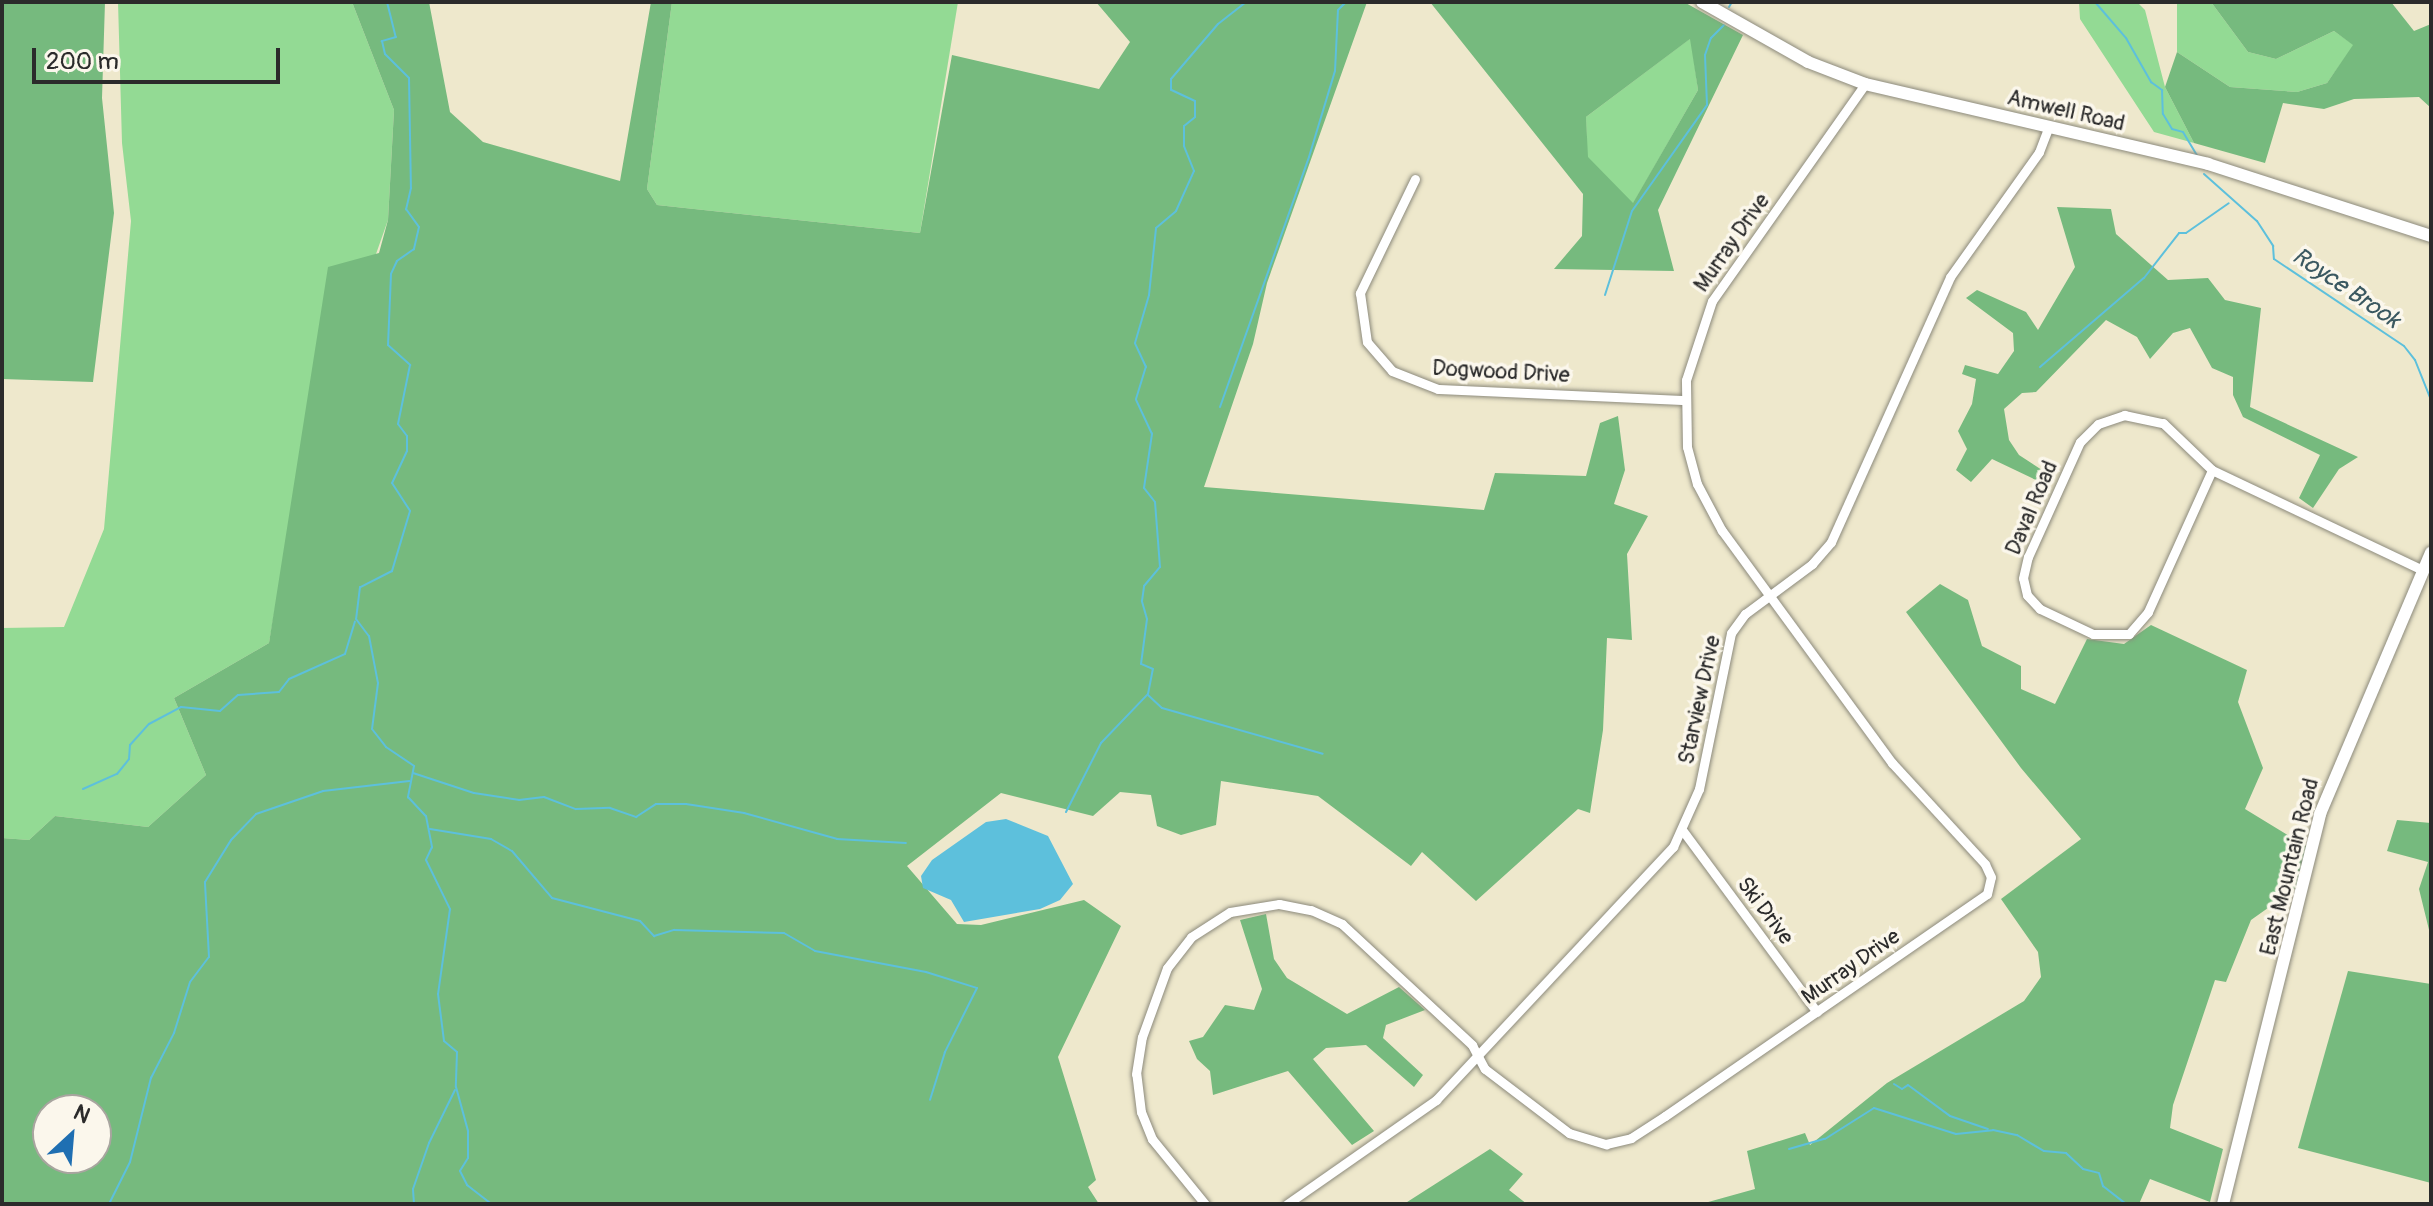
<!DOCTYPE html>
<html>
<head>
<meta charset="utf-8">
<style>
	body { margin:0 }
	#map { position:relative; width:2433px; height:1206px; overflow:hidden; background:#eee8cc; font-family:Pangolin,sans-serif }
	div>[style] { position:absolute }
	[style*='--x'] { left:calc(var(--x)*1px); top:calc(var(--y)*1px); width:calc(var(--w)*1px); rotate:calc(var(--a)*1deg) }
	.green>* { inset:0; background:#93da94 }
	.forest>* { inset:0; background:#76ba7e }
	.water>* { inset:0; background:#5dc0dc }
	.stream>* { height:2px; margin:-1px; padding:0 1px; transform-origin:1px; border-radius:1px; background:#5dc0dc }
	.roads { filter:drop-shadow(0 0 2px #8c8a7c) drop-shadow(0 0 2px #8c8a7c) }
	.street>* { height:9px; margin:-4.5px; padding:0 4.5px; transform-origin:4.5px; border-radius:4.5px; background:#fff }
	.secondary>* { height:12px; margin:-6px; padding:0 6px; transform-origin:6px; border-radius:6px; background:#fff }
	span { translate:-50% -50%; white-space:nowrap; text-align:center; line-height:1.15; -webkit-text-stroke:7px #fbf7ec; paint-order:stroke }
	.street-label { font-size:22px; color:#2b2b2b }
	.water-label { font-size:24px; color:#3a5860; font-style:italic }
	.frame { position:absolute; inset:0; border:4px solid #2b2b2b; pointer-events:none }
	.north { position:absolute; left:32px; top:1094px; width:80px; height:80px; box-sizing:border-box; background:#fbf7ec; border:2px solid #a8a59f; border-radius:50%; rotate:26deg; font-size:22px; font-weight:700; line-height:32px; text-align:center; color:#2b2b2b }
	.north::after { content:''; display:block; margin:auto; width:28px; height:36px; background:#1f6fb2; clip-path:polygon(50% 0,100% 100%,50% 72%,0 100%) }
	.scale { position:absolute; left:32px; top:48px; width:248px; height:36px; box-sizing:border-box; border:4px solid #2b2b2b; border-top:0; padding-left:10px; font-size:24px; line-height:28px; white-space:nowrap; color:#2b2b2b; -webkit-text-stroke:6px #fbf7ec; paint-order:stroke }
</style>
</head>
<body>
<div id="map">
	<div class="green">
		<i style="clip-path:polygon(118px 2px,352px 2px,394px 110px,388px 220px,299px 472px,269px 643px,174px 698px,206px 775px,148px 827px,55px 816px,29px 840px,2px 838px,2px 628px,64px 627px,104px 529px,131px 221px,122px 143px)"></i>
		<i style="clip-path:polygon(672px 2px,958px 2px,920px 233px,657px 205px,647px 189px)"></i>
		<i style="clip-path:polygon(2079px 2px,2137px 2px,2145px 10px,2165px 87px,2194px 143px,2154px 132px,2080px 19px)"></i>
		<i style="clip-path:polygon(2177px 2px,2211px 2px,2248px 52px,2276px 59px,2334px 31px,2354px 45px,2327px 83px,2297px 92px,2230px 87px,2177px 52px)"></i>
		<i style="clip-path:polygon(1691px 38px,1698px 90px,1633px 204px,1587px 157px,1586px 117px)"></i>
	</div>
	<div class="forest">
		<i style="clip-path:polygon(2px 2px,105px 2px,102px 98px,114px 213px,93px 382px,2px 379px)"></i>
		<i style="clip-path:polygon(evenodd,352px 2px,429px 2px,450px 112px,483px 142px,620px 181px,651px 2px,672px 2px,647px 189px,657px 205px,920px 233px,952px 55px,1099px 89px,1130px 42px,1096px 2px,1367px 2px,1267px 283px,1253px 344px,1204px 487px,1484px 510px,1495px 473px,1586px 476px,1600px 423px,1618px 416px,1625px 470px,1614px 504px,1648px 516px,1627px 554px,1632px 640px,1607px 638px,1603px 730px,1590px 813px,1578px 809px,1476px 901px,1422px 852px,1411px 866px,1318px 796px,1221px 781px,1216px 825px,1181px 835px,1157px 826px,1151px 795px,1120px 792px,1093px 816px,1001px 793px,907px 866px,957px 924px,981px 925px,1084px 900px,1121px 926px,1058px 1057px,1096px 1180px,1088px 1187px,1099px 1204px,2px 1204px,2px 838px,29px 840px,55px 816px,148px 827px,206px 775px,174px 698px,269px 643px,328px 267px,379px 253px,388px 220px,394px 110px,352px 2px,96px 1110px,96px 1158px,48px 1158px,48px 1110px,96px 1110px)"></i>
		<i style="clip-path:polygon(evenodd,1430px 2px,1684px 2px,1743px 35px,1658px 210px,1674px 271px,1554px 269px,1582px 236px,1583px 194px,1430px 2px,1690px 39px,1698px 90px,1633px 203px,1588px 157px,1586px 117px,1690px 39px)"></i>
		<i style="clip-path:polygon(2211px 2px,2391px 2px,2414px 31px,2431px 24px,2431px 108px,2419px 97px,2354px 99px,2324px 109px,2283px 103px,2265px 163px,2194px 143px,2165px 87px,2177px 52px,2230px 87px,2297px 92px,2327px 83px,2353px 45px,2334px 31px,2276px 59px,2248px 52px)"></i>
		<i style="clip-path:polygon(2057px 207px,2111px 209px,2116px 234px,2168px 280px,2208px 278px,2225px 300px,2261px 308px,2250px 407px,2358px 457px,2339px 469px,2313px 508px,2299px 498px,2320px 455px,2243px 417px,2233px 395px,2233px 377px,2212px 368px,2190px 328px,2173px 333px,2150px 359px,2137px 337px,2106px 320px,2036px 392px,2022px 393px,2004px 409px,2009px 440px,2019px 455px,2045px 472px,2038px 481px,1992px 459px,1971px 482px,1956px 470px,1967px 449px,1958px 431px,1972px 404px,1976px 379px,1962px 374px,1965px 365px,1998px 374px,2014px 351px,2013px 333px,1966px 298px,1977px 290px,2026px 312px,2038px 330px,2075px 267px)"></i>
		<i style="clip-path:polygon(1940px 584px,1968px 600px,1982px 646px,2021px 666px,2021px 689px,2055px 704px,2087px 639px,2124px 644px,2151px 625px,2247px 670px,2238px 702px,2263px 768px,2245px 809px,2309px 848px,2303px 883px,2251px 920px,2226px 982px,2215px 980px,2173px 1105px,2170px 1128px,2223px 1149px,2210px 1202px,2150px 1179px,2139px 1204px,1701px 1204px,1755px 1189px,1747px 1151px,1805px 1133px,1810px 1145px,1887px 1083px,2024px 1001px,2041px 977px,2038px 952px,2001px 899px,2081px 839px,2021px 768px,1906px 612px)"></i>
		<i style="clip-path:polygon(2397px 820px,2431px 823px,2431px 938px,2419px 889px,2428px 862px,2387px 851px)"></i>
		<i style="clip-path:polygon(1266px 914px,1274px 959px,1287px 978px,1347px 1014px,1399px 987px,1425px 1010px,1386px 1025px,1383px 1038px,1423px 1075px,1414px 1087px,1366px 1045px,1326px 1048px,1313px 1059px,1374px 1131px,1352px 1145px,1288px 1071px,1213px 1095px,1210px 1071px,1197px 1059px,1189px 1041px,1203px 1037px,1225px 1005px,1254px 1010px,1262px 989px,1240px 920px)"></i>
		<i style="clip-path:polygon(2348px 971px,2431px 984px,2431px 1183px,2298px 1148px)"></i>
		<i style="clip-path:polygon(1490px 1149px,1523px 1174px,1509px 1190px,1527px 1204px,1404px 1204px)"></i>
	</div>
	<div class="water">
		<i style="clip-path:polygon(1006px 819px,1048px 836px,1073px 884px,1060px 900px,1040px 909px,964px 922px,951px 900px,923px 888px,921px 876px,932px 860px,986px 822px)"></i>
	</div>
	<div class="stream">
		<i style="--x:387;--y:2;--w:36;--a:76"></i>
		<i style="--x:396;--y:37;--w:15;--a:164"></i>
		<i style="--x:382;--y:41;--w:13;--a:77"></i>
		<i style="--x:385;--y:54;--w:34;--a:45"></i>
		<i style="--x:409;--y:78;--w:110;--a:89"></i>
		<i style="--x:411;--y:188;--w:22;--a:103"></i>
		<i style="--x:406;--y:209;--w:22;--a:54"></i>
		<i style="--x:419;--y:227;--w:23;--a:103"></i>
		<i style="--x:414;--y:249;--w:21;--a:145"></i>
		<i style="--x:397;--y:261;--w:14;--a:115"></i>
		<i style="--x:391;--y:274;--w:71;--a:92.4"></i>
		<i style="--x:388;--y:345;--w:30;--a:42"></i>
		<i style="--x:410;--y:365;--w:60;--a:101.5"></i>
		<i style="--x:398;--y:424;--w:15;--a:53"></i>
		<i style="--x:407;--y:436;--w:15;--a:90"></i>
		<i style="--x:407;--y:451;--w:35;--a:115"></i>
		<i style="--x:392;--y:483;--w:33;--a:57"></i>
		<i style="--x:410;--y:511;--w:63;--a:106.7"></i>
		<i style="--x:392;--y:571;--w:36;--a:153"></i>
		<i style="--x:360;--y:587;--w:32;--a:97"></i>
		<i style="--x:356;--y:619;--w:21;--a:53"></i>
		<i style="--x:369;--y:636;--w:48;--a:79.2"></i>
		<i style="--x:378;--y:683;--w:46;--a:97.4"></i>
		<i style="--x:372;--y:729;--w:23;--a:52"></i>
		<i style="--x:386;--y:747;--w:34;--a:34"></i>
		<i style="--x:414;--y:766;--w:32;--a:101"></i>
		<i style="--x:408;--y:797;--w:26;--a:47"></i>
		<i style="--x:426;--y:816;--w:32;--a:79"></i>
		<i style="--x:432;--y:847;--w:14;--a:115"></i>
		<i style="--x:426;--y:860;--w:55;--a:63.9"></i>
		<i style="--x:450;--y:909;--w:86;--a:98"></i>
		<i style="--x:438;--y:994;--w:47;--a:82.7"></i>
		<i style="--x:444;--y:1041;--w:17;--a:40"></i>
		<i style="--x:457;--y:1052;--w:35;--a:92"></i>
		<i style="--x:456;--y:1087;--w:46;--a:74.7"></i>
		<i style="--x:468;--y:1131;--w:27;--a:90"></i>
		<i style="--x:468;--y:1158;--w:15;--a:122"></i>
		<i style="--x:460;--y:1171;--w:16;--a:63"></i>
		<i style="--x:467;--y:1185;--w:31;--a:38"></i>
		<i style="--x:2095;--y:2;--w:48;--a:49.3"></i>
		<i style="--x:2126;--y:38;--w:51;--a:60.4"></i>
		<i style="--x:2151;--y:82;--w:14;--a:36"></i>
		<i style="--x:2162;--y:90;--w:24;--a:88"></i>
		<i style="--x:2163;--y:114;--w:17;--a:59"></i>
		<i style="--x:2172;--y:129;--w:11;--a:15"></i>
		<i style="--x:2183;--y:132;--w:27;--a:59"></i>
		<i style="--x:1729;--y:7;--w:6;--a:-59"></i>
		<i style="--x:2204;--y:174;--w:71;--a:41.6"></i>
		<i style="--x:2257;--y:221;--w:30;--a:57"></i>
		<i style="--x:2273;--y:246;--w:13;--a:86"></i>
		<i style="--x:2274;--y:259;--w:156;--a:33.8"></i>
		<i style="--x:2404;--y:346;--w:18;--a:52"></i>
		<i style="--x:2415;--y:360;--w:43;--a:68.2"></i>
		<i style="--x:1605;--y:295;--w:88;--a:-72.2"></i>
		<i style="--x:1632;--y:211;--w:130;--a:-54.7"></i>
		<i style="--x:1707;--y:105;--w:50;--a:-92.3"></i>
		<i style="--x:1705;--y:55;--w:18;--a:-71"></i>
		<i style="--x:1711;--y:38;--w:18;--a:-45"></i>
		<i style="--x:2040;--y:367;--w:137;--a:-40.6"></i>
		<i style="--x:2144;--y:278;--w:57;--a:-52.1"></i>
		<i style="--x:2179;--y:233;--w:7;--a:0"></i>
		<i style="--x:2186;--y:233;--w:52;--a:-34.9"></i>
		<i style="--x:1220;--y:407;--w:265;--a:-70.4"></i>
		<i style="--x:1309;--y:157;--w:90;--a:-73.2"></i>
		<i style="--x:1335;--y:71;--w:61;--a:-87.2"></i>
		<i style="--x:1338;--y:10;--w:11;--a:-45"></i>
		<i style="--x:1148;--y:695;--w:19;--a:43"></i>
		<i style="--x:1162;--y:708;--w:167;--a:15.9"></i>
		<i style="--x:413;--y:773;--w:64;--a:18.2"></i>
		<i style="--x:474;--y:793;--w:46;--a:8.8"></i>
		<i style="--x:519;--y:800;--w:25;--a:-7"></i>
		<i style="--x:544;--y:797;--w:34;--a:21"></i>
		<i style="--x:576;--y:809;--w:34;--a:-2"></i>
		<i style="--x:610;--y:808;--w:28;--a:19"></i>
		<i style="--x:636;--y:817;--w:24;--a:-33"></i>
		<i style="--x:656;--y:804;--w:30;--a:0"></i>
		<i style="--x:686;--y:804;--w:59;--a:8.8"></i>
		<i style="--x:744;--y:813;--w:97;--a:15.6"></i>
		<i style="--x:837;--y:839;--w:69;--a:3.3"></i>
		<i style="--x:83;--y:789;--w:37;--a:-24"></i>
		<i style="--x:117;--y:774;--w:19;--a:-51"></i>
		<i style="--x:129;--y:759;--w:14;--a:-86"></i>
		<i style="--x:130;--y:745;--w:28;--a:-48"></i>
		<i style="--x:149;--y:724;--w:36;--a:-28"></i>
		<i style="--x:181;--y:707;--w:39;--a:6"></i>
		<i style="--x:220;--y:711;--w:24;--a:-42"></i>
		<i style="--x:238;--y:695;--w:41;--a:-4.2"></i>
		<i style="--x:279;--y:692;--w:16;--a:-52"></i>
		<i style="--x:289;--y:679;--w:61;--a:-24.1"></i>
		<i style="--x:345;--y:654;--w:34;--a:-73"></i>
		<i style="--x:1066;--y:812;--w:77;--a:-63.1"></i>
		<i style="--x:1101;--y:743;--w:68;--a:-46.2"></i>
		<i style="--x:1148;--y:694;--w:25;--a:-79"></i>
		<i style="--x:1153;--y:669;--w:13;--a:-157"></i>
		<i style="--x:1141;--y:664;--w:45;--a:-82.4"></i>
		<i style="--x:1147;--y:619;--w:19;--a:-106"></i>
		<i style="--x:1142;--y:601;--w:15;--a:-82"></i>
		<i style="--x:1144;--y:586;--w:25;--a:-50"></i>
		<i style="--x:1160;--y:567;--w:65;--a:-94.4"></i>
		<i style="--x:1155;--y:502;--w:18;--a:-128"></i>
		<i style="--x:1144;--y:488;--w:55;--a:-81.6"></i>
		<i style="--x:1152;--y:434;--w:38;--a:-115"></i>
		<i style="--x:1136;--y:399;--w:34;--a:-73"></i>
		<i style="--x:1146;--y:367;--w:26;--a:-115"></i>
		<i style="--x:1135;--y:343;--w:50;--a:-73.7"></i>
		<i style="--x:1149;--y:295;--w:67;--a:-84"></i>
		<i style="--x:1156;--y:228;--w:26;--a:-40"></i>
		<i style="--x:1176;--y:211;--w:44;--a:-65.8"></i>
		<i style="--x:1194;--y:171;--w:27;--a:-112"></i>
		<i style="--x:1184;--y:146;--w:20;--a:-90"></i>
		<i style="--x:1184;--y:126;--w:14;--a:-39"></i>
		<i style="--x:1195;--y:117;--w:16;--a:-90"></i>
		<i style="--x:1195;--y:101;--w:26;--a:-155"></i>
		<i style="--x:1171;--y:90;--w:11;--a:-90"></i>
		<i style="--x:1171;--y:79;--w:72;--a:-49.5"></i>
		<i style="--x:1218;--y:24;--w:36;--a:-38"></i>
		<i style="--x:430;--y:829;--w:62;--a:9.3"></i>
		<i style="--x:491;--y:839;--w:24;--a:30"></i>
		<i style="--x:512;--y:851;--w:62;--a:49.6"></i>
		<i style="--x:552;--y:898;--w:91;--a:14.6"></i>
		<i style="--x:640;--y:921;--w:21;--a:47"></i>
		<i style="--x:654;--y:936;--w:21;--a:-17"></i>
		<i style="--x:674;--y:930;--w:110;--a:1.6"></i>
		<i style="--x:784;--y:933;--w:36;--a:30"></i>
		<i style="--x:815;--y:951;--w:113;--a:10.7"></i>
		<i style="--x:926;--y:972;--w:53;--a:17.4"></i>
		<i style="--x:977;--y:988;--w:72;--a:116.6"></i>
		<i style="--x:945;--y:1052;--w:50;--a:107.4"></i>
		<i style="--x:1894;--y:1084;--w:9;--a:32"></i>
		<i style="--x:1902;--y:1089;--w:7;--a:-34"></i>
		<i style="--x:1908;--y:1085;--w:52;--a:36.4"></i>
		<i style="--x:1950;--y:1116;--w:40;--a:18.9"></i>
		<i style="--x:1789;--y:1149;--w:37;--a:-16"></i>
		<i style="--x:1825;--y:1139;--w:58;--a:-32.3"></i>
		<i style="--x:1874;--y:1108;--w:86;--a:17.6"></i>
		<i style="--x:1956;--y:1134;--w:37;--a:-6"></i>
		<i style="--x:1993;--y:1130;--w:25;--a:12"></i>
		<i style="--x:2017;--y:1135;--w:31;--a:31"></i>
		<i style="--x:2044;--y:1151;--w:22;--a:5"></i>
		<i style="--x:2066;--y:1153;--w:23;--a:43"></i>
		<i style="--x:2083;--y:1169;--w:16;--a:14"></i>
		<i style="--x:2099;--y:1173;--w:14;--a:73"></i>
		<i style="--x:2103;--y:1186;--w:29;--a:38"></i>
		<i style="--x:109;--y:1204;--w:47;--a:-63.4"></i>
		<i style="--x:130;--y:1162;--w:87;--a:-76"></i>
		<i style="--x:151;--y:1078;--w:51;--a:-62.9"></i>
		<i style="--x:174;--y:1033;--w:53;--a:-72.6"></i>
		<i style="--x:190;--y:982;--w:31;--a:-53"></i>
		<i style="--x:209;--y:957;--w:75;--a:-93.1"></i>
		<i style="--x:205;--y:882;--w:49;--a:-58.2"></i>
		<i style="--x:231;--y:840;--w:36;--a:-46"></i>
		<i style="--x:256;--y:814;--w:71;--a:-18.9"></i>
		<i style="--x:323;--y:791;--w:87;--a:-6.6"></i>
		<i style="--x:414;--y:1204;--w:15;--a:-94"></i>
		<i style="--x:413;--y:1189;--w:49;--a:-70.8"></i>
		<i style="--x:429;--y:1143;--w:59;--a:-63.9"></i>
	</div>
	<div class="roads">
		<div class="street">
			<i style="--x:1415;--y:179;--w:127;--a:115.8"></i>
			<i style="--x:1360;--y:293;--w:49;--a:81.9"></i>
			<i style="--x:1367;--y:342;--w:38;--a:49"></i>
			<i style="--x:1392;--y:371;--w:49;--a:21.4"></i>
			<i style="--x:1438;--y:389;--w:245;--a:2.6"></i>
			<i style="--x:2212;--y:470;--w:156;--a:114.3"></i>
			<i style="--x:2148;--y:612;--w:29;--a:131"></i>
			<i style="--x:2129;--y:634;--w:36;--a:180"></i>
			<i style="--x:2093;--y:634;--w:59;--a:-154.7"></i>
			<i style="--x:2040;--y:609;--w:19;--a:-133"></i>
			<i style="--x:2027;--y:595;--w:17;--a:-103"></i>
			<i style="--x:2023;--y:578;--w:22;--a:-77"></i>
			<i style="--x:2028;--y:557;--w:126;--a:-65.7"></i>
			<i style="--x:2080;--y:442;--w:25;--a:-45"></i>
			<i style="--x:2098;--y:424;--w:28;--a:-19"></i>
			<i style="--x:2124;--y:415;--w:40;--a:12"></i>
			<i style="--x:2163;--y:423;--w:68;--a:43.8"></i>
			<i style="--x:2212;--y:470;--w:233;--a:25.4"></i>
			<i style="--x:1683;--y:831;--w:225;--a:53.5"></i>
			<i style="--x:1205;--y:1204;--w:84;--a:-129.2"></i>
			<i style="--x:1152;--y:1139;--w:29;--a:-112"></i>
			<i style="--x:1141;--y:1112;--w:38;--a:-97"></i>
			<i style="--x:1136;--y:1074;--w:37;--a:-81"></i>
			<i style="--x:1142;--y:1037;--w:73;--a:-70.1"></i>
			<i style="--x:1167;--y:968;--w:39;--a:-52"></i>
			<i style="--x:1191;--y:937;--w:46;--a:-32.7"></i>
			<i style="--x:1230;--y:912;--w:50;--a:-9.3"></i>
			<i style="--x:1279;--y:904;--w:33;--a:11"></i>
			<i style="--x:1311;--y:910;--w:34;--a:24"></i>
			<i style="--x:1342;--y:924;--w:178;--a:42.9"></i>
			<i style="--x:1472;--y:1045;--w:27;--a:62"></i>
			<i style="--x:1485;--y:1069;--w:106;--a:37.3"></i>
			<i style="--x:1569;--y:1133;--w:39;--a:17"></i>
			<i style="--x:1606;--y:1144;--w:26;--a:-13"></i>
			<i style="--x:1631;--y:1138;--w:40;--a:-32.9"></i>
			<i style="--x:1665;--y:1116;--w:391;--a:-34.6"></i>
			<i style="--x:1987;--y:894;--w:17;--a:-77"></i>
			<i style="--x:1991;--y:877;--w:14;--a:-115"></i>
			<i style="--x:1985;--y:864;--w:137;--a:-132.6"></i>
			<i style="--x:1892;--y:763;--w:288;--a:-126.2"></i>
			<i style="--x:1722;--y:531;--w:53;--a:-118"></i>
			<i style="--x:1697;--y:484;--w:38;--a:-105"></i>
			<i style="--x:1687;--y:447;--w:67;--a:-90.9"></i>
			<i style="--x:1686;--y:380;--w:83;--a:-71.8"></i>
			<i style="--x:1712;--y:301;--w:266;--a:-54.8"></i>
			<i style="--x:1287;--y:1204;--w:182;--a:-34.9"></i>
			<i style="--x:1436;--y:1100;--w:347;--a:-46.9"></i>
			<i style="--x:1673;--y:847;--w:64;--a:-65.9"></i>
			<i style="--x:1699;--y:789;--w:159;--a:-78.4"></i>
			<i style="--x:1731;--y:633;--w:24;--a:-54"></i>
			<i style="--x:1745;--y:614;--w:84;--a:-36.7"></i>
			<i style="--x:1812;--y:564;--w:29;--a:-49"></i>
			<i style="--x:1831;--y:542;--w:290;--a:-65.8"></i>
			<i style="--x:1950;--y:277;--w:153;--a:-54.5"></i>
			<i style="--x:2039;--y:152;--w:26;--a:-69"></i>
		</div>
		<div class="secondary">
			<i style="--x:1702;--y:2;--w:122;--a:29.5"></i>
			<i style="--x:1808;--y:62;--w:61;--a:21.1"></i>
			<i style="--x:1865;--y:84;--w:352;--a:13.1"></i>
			<i style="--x:2208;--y:164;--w:234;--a:17.9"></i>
			<i style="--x:2223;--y:1204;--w:402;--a:-76"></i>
			<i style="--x:2320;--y:814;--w:284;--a:-67"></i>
		</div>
	</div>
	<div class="street-label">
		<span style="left:2066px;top:111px;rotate:13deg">Amwell Road</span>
		<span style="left:1732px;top:243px;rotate:-55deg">Murray Drive</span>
		<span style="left:1501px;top:372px;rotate:3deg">Dogwood Drive</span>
		<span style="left:2032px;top:508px;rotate:-67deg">Daval Road</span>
		<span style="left:1700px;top:700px;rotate:-78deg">Starview Drive</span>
		<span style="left:2290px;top:867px;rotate:-76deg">East Mountain Road</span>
		<span style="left:1765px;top:911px;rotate:53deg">Ski Drive</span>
		<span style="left:1851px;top:967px;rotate:-35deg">Murray Drive</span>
	</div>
	<div class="water-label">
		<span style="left:2346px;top:288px;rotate:34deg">Royce Brook</span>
	</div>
	<div class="frame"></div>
	<div class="north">N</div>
	<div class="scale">200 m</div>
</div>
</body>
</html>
